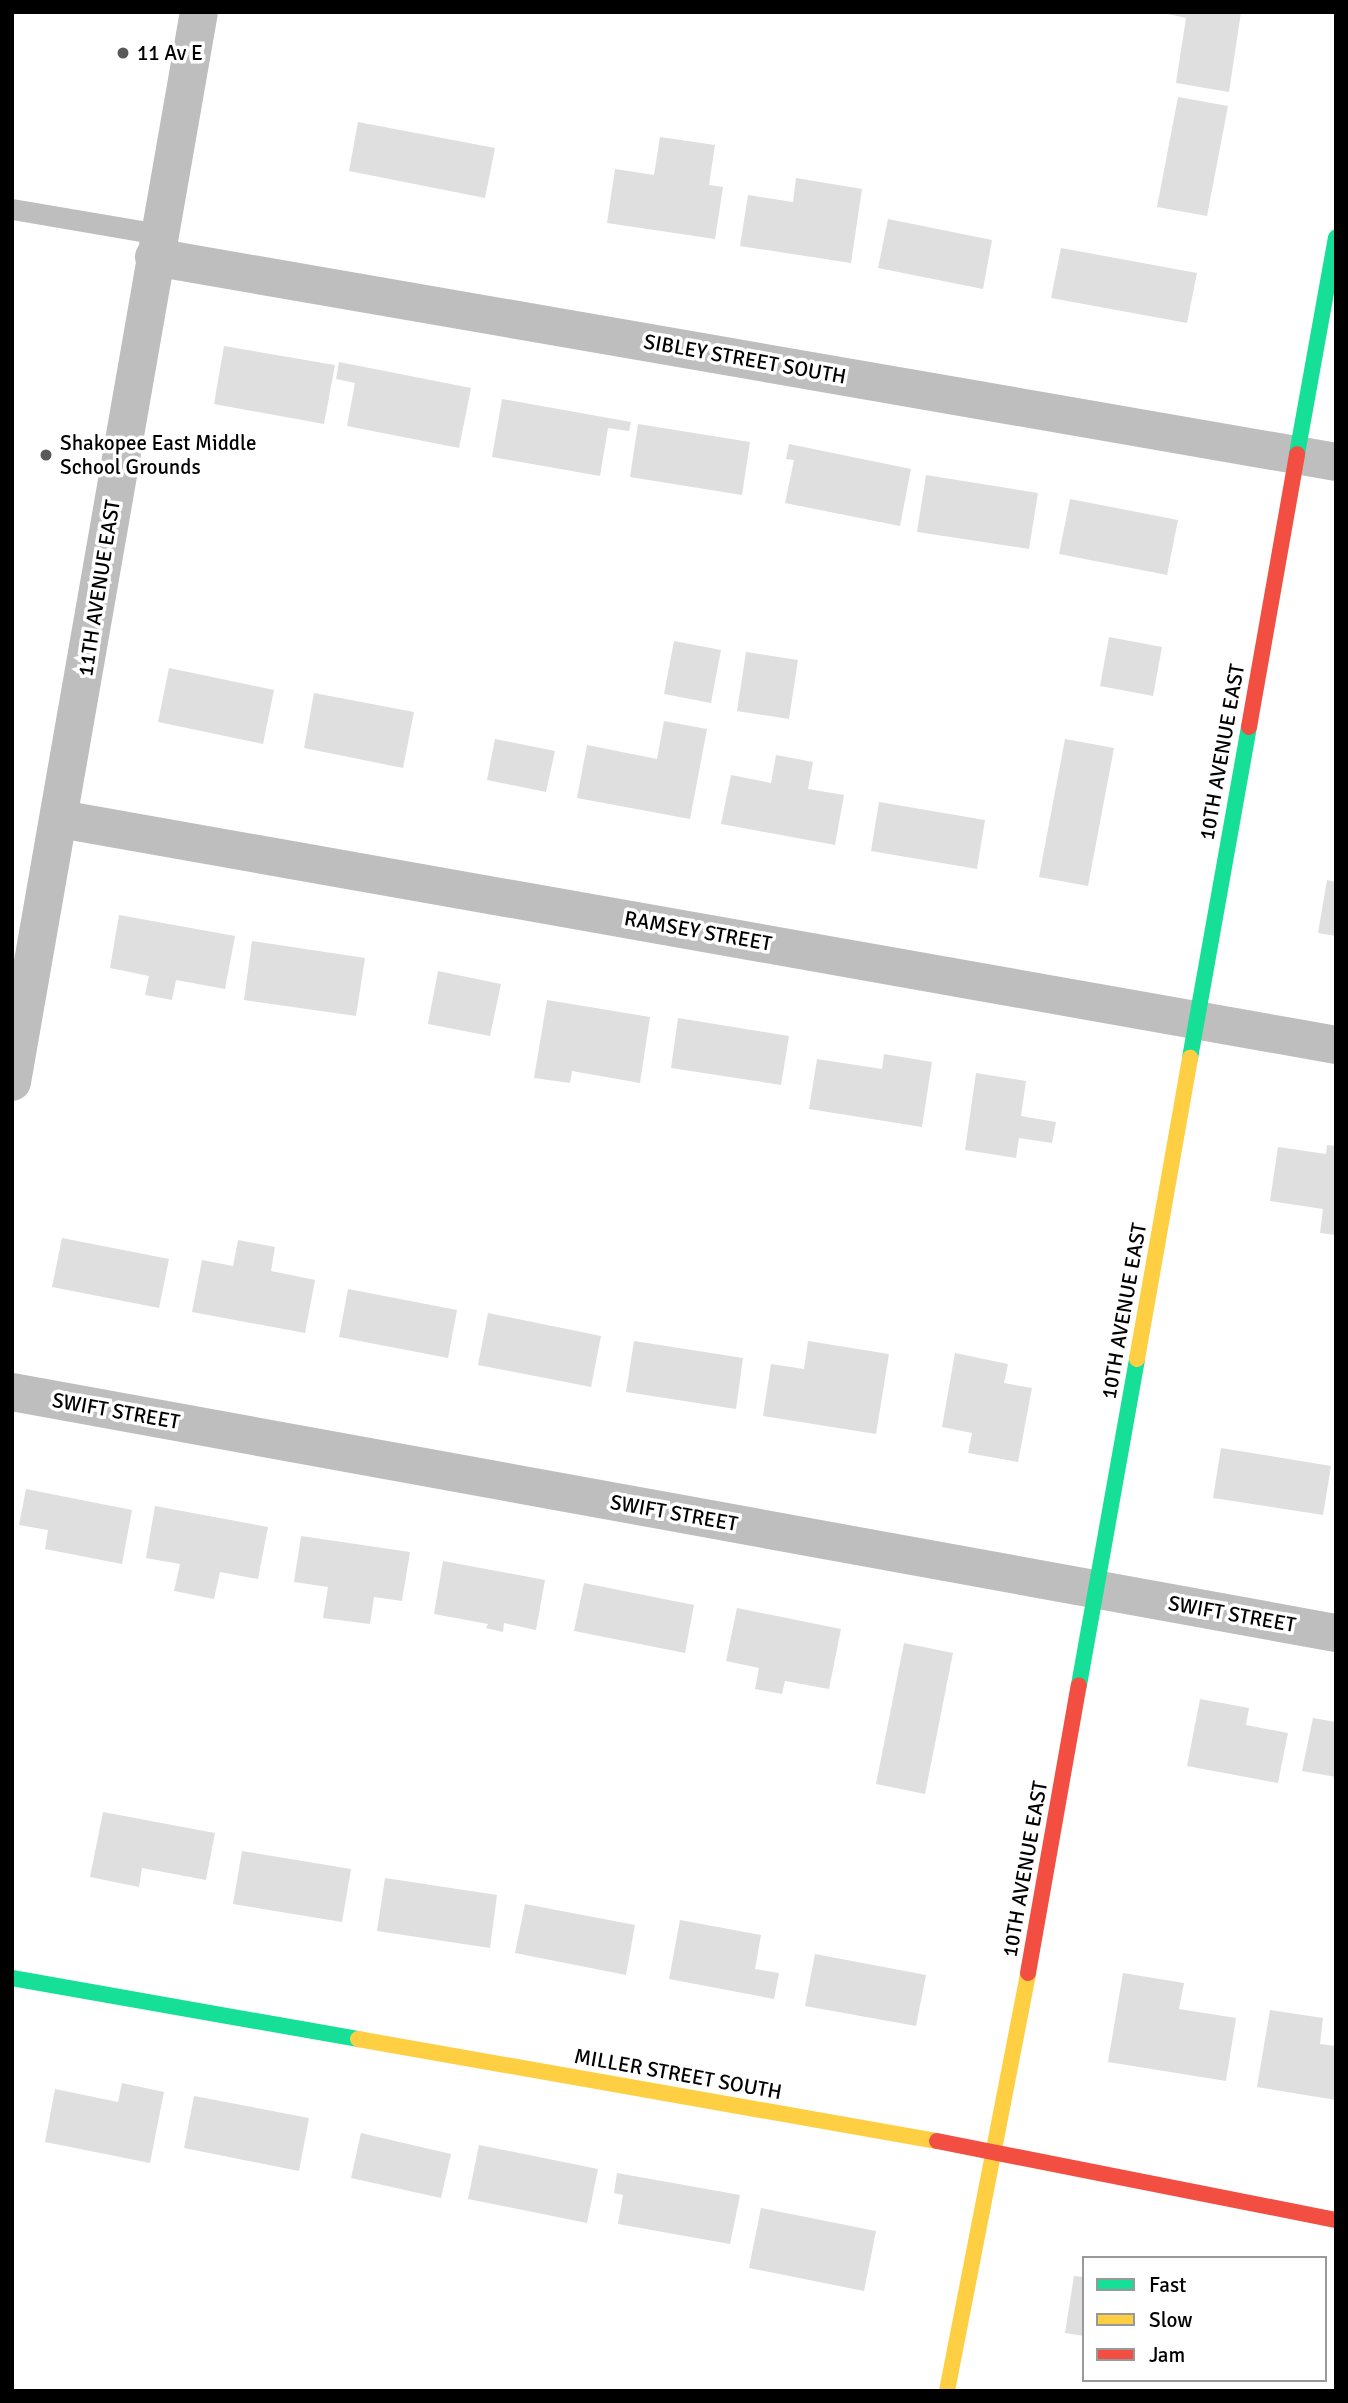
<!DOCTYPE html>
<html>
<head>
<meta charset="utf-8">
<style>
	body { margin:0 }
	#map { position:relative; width:1348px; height:2403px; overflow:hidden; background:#fff; font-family:Signika,sans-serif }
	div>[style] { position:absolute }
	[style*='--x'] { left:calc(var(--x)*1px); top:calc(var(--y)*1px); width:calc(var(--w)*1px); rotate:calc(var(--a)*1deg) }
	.building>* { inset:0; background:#dfdfdf }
	.lane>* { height:21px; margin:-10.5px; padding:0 10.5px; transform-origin:10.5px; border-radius:10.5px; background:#bebebe }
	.street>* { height:38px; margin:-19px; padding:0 19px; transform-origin:19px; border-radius:19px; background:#bebebe }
	.fast>* { height:16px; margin:-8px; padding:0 8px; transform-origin:8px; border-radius:8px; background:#16e098 }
	.slow>* { height:16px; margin:-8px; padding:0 8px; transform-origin:8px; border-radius:8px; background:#ffcf43 }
	.jam>* { height:16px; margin:-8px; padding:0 8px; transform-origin:8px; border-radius:8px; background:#f24e42 }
	.dots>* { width:19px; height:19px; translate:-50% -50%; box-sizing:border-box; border:4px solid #fff; border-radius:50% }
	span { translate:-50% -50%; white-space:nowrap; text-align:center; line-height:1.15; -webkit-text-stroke:7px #fff; paint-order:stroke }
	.poi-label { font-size:21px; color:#000 }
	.left { translate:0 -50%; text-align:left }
	.street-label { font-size:21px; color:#000 }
	.frame { position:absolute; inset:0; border:14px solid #000; pointer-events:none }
	.legend { position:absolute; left:1082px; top:2256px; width:245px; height:126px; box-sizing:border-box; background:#fff; border:2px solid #999; margin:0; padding:9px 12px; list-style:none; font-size:21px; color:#000 }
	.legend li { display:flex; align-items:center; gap:14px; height:35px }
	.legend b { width:35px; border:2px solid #999 }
</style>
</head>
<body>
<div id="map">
	<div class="building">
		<i style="clip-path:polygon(1241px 12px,1229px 92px,1176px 83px,1186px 18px,1159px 12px)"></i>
		<i style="clip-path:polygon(1178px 97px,1228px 106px,1207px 216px,1157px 207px)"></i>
		<i style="clip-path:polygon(358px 122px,495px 148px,485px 198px,349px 171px)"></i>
		<i style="clip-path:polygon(660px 137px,715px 145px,709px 185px,723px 187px,715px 239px,607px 223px,615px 169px,654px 175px)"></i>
		<i style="clip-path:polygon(796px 178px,862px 189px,851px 263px,740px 246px,748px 195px,793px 202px)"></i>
		<i style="clip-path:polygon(888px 219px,992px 240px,983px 289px,878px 268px)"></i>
		<i style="clip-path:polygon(1061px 248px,1197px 273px,1187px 323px,1051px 298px)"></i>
		<i style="clip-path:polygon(224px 346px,335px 365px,324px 424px,214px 404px)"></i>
		<i style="clip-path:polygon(339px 362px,471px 388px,459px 448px,347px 426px,355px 383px,336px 379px)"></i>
		<i style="clip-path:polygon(502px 399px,631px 422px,629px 431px,608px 428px,600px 476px,492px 457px)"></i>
		<i style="clip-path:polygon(638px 424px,750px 442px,742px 495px,630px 477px)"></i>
		<i style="clip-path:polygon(789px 444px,911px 469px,900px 526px,785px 503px,794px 460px,786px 459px)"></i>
		<i style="clip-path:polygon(926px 475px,1038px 493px,1029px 549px,917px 532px)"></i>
		<i style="clip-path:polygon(1070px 499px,1178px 520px,1167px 575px,1059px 554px)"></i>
		<i style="clip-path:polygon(1109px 637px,1162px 647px,1153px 696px,1100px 686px)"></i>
		<i style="clip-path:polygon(674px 641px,721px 650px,711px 703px,664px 694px)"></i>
		<i style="clip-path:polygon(746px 652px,798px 660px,789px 719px,737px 711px)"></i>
		<i style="clip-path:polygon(169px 668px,274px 690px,263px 744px,158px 722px)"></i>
		<i style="clip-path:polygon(314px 693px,414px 712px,403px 768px,304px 748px)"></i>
		<i style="clip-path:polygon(664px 721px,707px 729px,690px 819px,577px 798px,587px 745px,657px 759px)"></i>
		<i style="clip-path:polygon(495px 739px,555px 751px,546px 792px,487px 780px)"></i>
		<i style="clip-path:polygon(1065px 739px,1114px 748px,1088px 886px,1039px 877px)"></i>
		<i style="clip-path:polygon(776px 755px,813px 762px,808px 789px,844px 795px,835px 845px,721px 824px,731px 775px,771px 783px)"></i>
		<i style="clip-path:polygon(879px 802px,985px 820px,977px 869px,871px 851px)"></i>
		<i style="clip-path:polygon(1327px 880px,1336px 882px,1336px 936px,1318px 933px)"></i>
		<i style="clip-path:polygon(119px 915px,235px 936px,225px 989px,176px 980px,172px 1000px,145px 995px,149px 976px,110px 968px)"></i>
		<i style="clip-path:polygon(252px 941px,365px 958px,356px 1016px,244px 1000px)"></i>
		<i style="clip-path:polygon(438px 971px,501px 984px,490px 1036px,428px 1024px)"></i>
		<i style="clip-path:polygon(547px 1000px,650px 1017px,640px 1083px,572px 1071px,570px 1083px,534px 1078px)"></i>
		<i style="clip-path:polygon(678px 1018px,789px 1036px,781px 1085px,671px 1068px)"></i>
		<i style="clip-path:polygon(884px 1054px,932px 1062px,922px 1127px,809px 1109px,817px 1059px,882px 1069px)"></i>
		<i style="clip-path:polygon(976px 1073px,1026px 1081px,1021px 1116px,1056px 1122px,1052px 1143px,1019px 1138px,1016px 1158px,965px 1150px)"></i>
		<i style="clip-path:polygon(1327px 1145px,1336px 1146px,1336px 1235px,1320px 1233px,1323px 1209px,1270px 1201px,1278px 1147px,1326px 1154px)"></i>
		<i style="clip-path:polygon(62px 1238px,169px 1259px,159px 1308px,52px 1287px)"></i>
		<i style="clip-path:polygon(238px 1240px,275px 1247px,271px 1271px,315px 1280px,305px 1333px,192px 1312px,202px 1260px,233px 1266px)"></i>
		<i style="clip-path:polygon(348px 1289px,457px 1310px,448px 1358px,339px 1337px)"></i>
		<i style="clip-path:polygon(488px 1313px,601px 1336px,591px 1387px,478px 1365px)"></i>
		<i style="clip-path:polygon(634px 1341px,743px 1358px,736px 1409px,626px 1392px)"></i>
		<i style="clip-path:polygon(808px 1341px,889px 1354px,876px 1434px,763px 1416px,771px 1364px,804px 1369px)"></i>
		<i style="clip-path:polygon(955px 1353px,1008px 1364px,1004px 1383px,1032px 1388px,1018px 1462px,968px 1453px,972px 1433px,942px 1427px)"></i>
		<i style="clip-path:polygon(1221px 1448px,1331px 1466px,1323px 1515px,1213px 1498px)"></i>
		<i style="clip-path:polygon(26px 1489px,132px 1510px,122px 1564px,45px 1549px,48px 1530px,19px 1525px)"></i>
		<i style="clip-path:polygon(155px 1506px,268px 1527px,258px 1579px,220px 1572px,214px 1599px,174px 1591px,180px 1564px,146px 1558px)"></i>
		<i style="clip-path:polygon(301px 1536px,410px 1552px,402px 1601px,374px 1597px,370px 1624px,323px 1618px,328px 1587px,294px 1582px)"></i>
		<i style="clip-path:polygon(443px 1561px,545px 1580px,536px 1630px,504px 1623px,503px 1632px,486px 1628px,488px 1624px,434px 1614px)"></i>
		<i style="clip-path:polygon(584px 1583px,694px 1605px,685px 1653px,574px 1631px)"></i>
		<i style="clip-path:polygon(737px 1608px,841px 1629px,829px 1689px,785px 1681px,782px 1694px,755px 1689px,759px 1668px,726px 1661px)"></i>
		<i style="clip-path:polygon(904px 1643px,953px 1653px,925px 1794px,876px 1784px)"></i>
		<i style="clip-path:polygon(1200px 1699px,1249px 1708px,1246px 1725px,1288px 1733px,1278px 1783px,1187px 1766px)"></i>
		<i style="clip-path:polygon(1313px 1718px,1336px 1722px,1336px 1777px,1302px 1771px)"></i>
		<i style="clip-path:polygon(103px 1812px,215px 1833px,206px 1880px,142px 1868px,139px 1887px,90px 1877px)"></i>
		<i style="clip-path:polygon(242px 1851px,351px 1869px,342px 1922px,233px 1904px)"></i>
		<i style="clip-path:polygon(385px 1878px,497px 1895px,490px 1948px,377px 1931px)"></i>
		<i style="clip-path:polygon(525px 1904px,635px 1925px,626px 1975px,515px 1953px)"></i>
		<i style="clip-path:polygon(680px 1920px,761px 1935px,755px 1969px,779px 1973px,774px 1999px,669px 1979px)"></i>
		<i style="clip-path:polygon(815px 1954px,926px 1975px,916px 2026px,805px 2006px)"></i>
		<i style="clip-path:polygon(1123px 1973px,1184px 1983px,1179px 2009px,1236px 2018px,1226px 2081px,1108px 2062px)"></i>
		<i style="clip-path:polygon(1270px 2010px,1323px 2018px,1320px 2044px,1336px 2046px,1336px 2100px,1257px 2087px)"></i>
		<i style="clip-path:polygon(122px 2083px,164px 2092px,150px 2163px,45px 2142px,55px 2089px,118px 2102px)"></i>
		<i style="clip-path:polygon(194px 2096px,309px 2118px,299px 2171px,184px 2148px)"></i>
		<i style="clip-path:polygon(361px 2133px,451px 2154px,441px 2198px,351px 2178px)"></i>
		<i style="clip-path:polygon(479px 2145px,598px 2169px,587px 2223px,468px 2199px)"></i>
		<i style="clip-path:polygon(617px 2173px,740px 2195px,730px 2244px,618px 2224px,623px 2195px,614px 2193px)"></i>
		<i style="clip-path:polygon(761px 2208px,876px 2231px,864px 2291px,749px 2268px)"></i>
		<i style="clip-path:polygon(1074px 2276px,1084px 2277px,1084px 2336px,1065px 2333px)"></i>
	</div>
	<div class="lane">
		<i style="--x:12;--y:209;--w:148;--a:9.7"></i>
	</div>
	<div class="street">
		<i style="--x:154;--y:257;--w:1200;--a:9.84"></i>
		<i style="--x:60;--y:819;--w:1296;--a:10.04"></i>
		<i style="--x:12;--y:1082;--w:1086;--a:-80.09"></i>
		<i style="--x:12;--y:1392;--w:1346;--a:10.32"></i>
	</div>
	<div class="fast">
		<i style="--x:1297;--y:454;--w:220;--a:-79.8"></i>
		<i style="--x:1190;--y:1058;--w:336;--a:-79.9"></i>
		<i style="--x:1079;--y:1685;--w:331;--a:-79.9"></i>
		<i style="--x:12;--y:1978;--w:351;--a:10"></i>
	</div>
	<div class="slow">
		<i style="--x:1137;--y:1359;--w:306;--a:-80"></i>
		<i style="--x:358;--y:2039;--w:588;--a:9.99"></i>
		<i style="--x:947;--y:2391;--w:426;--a:-79"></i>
	</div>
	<div class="jam">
		<i style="--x:1249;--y:727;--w:277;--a:-80"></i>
		<i style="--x:1028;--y:1973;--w:292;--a:-80"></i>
		<i style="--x:937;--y:2141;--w:407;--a:11.2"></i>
	</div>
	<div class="dots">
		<i style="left:123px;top:53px;background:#595959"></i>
		<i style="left:46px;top:455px;background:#595959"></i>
	</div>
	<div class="poi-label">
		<span class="left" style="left:137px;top:53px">11 Av E</span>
		<span class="left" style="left:60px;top:455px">Shakopee East Middle<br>School Grounds</span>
	</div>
	<div class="street-label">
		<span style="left:745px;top:359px;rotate:10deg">SIBLEY STREET SOUTH</span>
		<span style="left:99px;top:588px;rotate:-81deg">11TH AVENUE EAST</span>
		<span style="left:1222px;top:752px;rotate:-80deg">10TH AVENUE EAST</span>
		<span style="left:698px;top:931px;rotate:10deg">RAMSEY STREET</span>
		<span style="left:1124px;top:1311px;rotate:-80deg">10TH AVENUE EAST</span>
		<span style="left:116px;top:1411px;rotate:10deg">SWIFT STREET</span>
		<span style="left:674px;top:1513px;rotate:10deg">SWIFT STREET</span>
		<span style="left:1232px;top:1614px;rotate:10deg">SWIFT STREET</span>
		<span style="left:1025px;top:1869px;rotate:-80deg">10TH AVENUE EAST</span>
		<span style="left:678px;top:2074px;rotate:10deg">MILLER STREET SOUTH</span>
	</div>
	<div class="frame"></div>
	<ul class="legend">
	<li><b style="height:9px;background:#16e098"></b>Fast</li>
	<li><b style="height:9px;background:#ffcf43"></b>Slow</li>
	<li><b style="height:9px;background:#f24e42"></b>Jam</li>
	</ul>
</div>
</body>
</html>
